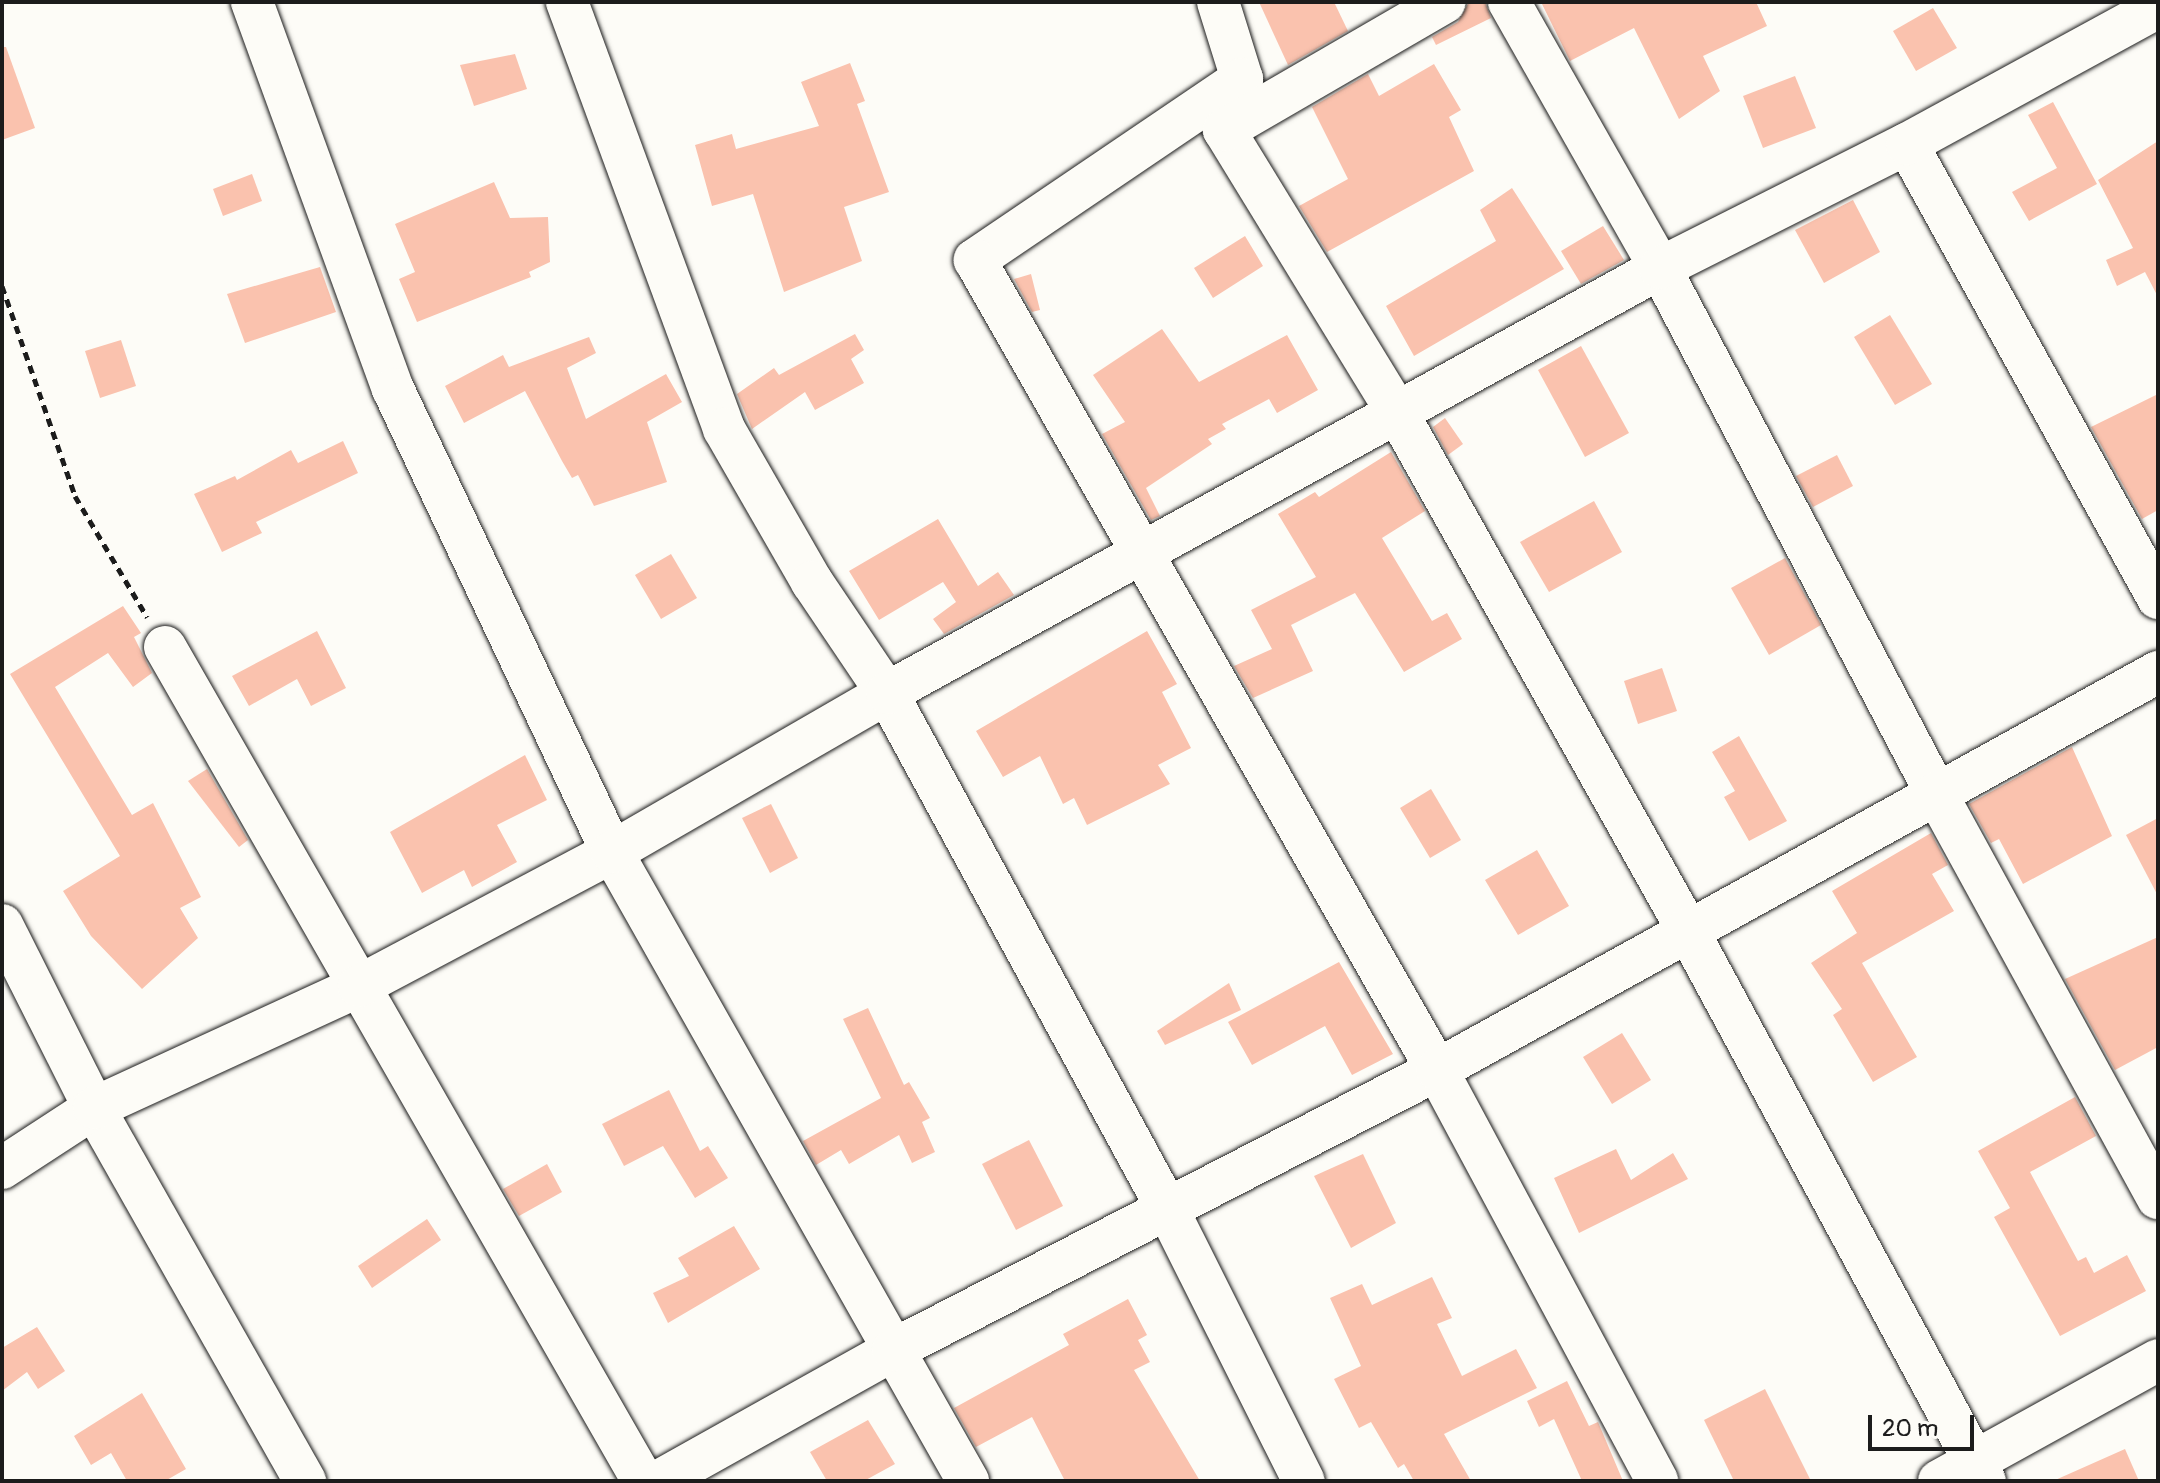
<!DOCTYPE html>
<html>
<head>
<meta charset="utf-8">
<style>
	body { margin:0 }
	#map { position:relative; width:2160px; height:1483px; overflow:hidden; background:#fdfcf7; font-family:Pangolin,sans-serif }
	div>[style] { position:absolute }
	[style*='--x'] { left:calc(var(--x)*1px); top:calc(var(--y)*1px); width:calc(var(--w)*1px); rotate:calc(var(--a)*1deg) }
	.building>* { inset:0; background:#fac2ae }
	.path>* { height:5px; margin-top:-2.5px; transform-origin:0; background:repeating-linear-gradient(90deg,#1c1c1c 0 8px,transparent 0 14px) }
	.roads { filter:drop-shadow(0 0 2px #1c1c1c) drop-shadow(0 0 2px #1c1c1c) }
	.minor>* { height:42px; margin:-21px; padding:0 21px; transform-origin:21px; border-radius:21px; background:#fdfcf7 }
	span { translate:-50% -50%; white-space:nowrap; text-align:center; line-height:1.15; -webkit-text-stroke:6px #fdfcf7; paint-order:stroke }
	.frame { position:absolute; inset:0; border:4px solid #1c1c1c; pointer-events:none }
	.scale { position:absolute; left:1868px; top:1415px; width:106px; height:36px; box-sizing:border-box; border:4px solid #1c1c1c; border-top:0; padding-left:10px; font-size:24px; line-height:28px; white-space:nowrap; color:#1c1c1c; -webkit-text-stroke:6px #fdfcf7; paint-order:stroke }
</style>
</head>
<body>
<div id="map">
	<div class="building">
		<i style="clip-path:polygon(1259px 2px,1334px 2px,1348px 31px,1288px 65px)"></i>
		<i style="clip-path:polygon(1469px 2px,1485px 2px,1491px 18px,1436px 45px,1432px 37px,1458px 22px)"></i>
		<i style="clip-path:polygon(1541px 2px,1756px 2px,1767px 26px,1703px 56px,1720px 91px,1679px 119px,1634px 28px,1570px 61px)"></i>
		<i style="clip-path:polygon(1933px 8px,1957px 48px,1916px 71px,1893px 31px)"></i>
		<i style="clip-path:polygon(2px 47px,6px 47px,35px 128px,2px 140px)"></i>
		<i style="clip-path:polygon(515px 54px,527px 89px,474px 106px,460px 65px)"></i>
		<i style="clip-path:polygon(850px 63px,865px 101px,857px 104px,889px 192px,844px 207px,862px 261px,784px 292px,753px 194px,712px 206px,695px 145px,732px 134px,736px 149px,819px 126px,801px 82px)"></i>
		<i style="clip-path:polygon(1434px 64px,1461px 110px,1449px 117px,1474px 171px,1327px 252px,1299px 206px,1348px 179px,1312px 107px,1368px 74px,1379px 96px)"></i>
		<i style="clip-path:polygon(1795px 76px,1816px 128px,1763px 148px,1743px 96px)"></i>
		<i style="clip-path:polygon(2053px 102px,2097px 184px,2029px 221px,2012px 192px,2057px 168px,2028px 115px)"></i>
		<i style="clip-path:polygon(2158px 141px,2158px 297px,2145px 272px,2117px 286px,2106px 260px,2133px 248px,2098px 180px)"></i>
		<i style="clip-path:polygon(252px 174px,262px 201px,223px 216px,213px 189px)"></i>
		<i style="clip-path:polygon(494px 182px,510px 218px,548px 217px,550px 262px,529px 272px,531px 277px,417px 322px,399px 279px,415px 272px,395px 224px)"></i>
		<i style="clip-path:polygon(1512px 188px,1564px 269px,1414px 356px,1386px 306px,1496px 241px,1480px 210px)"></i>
		<i style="clip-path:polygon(1853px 200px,1880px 252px,1824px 283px,1795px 230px)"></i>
		<i style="clip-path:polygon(1603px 226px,1624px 260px,1581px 284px,1561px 251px)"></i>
		<i style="clip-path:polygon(1245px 236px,1263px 266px,1213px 298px,1194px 268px)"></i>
		<i style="clip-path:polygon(320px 267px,336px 312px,245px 343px,227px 294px)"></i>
		<i style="clip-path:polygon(1031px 274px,1040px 310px,1032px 312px,1014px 279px)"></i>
		<i style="clip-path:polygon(1890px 315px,1932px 384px,1895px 405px,1854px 337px)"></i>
		<i style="clip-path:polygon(1162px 329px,1199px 382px,1287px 335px,1318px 390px,1277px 413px,1269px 399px,1222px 424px,1226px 429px,1208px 439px,1212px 444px,1146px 488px,1160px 516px,1151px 520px,1102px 434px,1125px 422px,1093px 375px)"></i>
		<i style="clip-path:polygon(855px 334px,864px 350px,851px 359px,864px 383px,815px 410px,805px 392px,752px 429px,737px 394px,774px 368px,779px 375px)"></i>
		<i style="clip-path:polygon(589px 337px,596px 353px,567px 368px,586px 419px,666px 374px,682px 402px,647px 422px,667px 482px,594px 506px,578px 475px,572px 478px,562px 461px,525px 391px,464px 423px,445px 386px,503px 355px,509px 367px)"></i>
		<i style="clip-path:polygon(121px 340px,136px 386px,100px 398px,85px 351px)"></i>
		<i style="clip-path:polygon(1581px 346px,1629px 433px,1585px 457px,1538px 370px)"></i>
		<i style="clip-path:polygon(2158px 394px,2158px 510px,2142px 519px,2091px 427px)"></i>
		<i style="clip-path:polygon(1445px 418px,1463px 444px,1448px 455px,1433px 427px)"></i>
		<i style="clip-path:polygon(343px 441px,358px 473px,256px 522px,262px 533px,222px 552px,194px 494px,235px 476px,237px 480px,291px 450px,298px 463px)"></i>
		<i style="clip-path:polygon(1391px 452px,1425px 511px,1382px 538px,1432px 621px,1447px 613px,1462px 639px,1404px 672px,1355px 593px,1291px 625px,1313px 671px,1253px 698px,1234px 666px,1272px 649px,1251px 610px,1316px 577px,1278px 514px,1315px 492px,1319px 497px)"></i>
		<i style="clip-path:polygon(1837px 455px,1853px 486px,1813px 507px,1796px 476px)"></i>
		<i style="clip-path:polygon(1594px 501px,1622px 552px,1549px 592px,1520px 542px)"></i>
		<i style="clip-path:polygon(938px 519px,978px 586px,998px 572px,1014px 595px,944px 634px,933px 619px,956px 602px,943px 582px,879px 620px,849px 571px)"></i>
		<i style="clip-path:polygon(671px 554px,697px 598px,661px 619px,635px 575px)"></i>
		<i style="clip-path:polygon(1785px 558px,1821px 625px,1769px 655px,1731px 588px)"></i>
		<i style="clip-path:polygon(123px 606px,141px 633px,134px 637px,152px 673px,133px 687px,108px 653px,55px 687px,132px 815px,153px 803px,201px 897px,180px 908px,198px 938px,142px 989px,91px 936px,63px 891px,120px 856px,10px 674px)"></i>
		<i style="clip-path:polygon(317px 631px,346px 688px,311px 706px,297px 679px,249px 706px,232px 676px)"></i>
		<i style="clip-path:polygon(1147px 631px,1177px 684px,1162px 692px,1191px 748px,1158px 765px,1170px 784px,1087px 825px,1074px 798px,1063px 804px,1040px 756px,1003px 777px,976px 731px)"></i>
		<i style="clip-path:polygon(1662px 668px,1677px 711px,1638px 724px,1624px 681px)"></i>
		<i style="clip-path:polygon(1739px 736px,1787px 821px,1749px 841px,1724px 797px,1735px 791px,1712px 752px)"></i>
		<i style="clip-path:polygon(2072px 747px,2112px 836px,2023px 884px,1999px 839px,1991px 843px,1969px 804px)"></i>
		<i style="clip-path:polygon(525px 755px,547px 800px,497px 825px,517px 862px,472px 887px,464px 870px,422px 893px,390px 832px)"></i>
		<i style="clip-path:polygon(207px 769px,248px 840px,239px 847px,188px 781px)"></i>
		<i style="clip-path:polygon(1431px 789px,1461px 840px,1430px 858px,1400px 808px)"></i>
		<i style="clip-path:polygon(771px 804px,798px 858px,770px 873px,742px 818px)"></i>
		<i style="clip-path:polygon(2158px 818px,2158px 896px,2126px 835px)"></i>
		<i style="clip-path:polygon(1931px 833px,1948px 865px,1932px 874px,1954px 911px,1862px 963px,1917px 1057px,1873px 1082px,1833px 1015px,1842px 1009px,1811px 963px,1857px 933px,1832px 891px)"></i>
		<i style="clip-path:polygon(1537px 850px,1569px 906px,1518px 935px,1485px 880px)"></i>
		<i style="clip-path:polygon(2158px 937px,2158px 1047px,2115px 1070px,2065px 979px)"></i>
		<i style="clip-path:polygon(1339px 962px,1393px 1054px,1352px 1075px,1325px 1026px,1252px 1065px,1228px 1022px)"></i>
		<i style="clip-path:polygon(1229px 983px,1241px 1010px,1165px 1045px,1157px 1031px)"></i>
		<i style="clip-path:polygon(868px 1008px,904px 1085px,909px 1082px,930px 1118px,922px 1122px,935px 1152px,912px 1163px,899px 1135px,849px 1164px,841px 1150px,816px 1165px,803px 1141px,881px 1098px,843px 1019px)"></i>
		<i style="clip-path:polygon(1622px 1033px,1651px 1080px,1612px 1104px,1583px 1057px)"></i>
		<i style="clip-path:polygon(669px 1090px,700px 1151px,708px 1146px,728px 1178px,695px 1198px,663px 1146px,624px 1166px,602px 1124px)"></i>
		<i style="clip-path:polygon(2075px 1097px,2096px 1136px,2030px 1172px,2078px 1261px,2086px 1257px,2094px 1273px,2127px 1255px,2146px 1291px,2060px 1336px,1994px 1217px,2010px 1208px,1978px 1151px)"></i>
		<i style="clip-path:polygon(1029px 1140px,1063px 1206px,1016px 1230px,982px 1164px)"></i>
		<i style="clip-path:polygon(1616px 1149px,1631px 1180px,1673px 1153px,1688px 1179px,1579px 1233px,1554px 1178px)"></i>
		<i style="clip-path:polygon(1363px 1154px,1396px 1223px,1351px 1248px,1314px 1176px)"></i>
		<i style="clip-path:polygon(547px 1164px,562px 1192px,519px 1216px,503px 1189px)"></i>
		<i style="clip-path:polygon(427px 1219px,441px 1240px,372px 1288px,358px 1266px)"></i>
		<i style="clip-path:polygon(734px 1226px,760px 1269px,668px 1323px,653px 1293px,689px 1276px,678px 1258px)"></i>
		<i style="clip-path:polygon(1432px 1277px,1452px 1318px,1437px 1324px,1462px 1376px,1516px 1349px,1537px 1388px,1444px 1434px,1471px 1481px,1414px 1481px,1404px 1464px,1398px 1468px,1371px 1422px,1359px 1428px,1334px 1379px,1361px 1366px,1330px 1298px,1362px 1284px,1372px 1305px)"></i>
		<i style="clip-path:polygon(1128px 1299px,1147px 1335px,1138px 1340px,1150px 1362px,1134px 1370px,1200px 1481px,1065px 1481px,1032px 1417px,976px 1447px,954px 1408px,1069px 1345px,1063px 1334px)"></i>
		<i style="clip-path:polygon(37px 1327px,65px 1371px,38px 1389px,27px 1372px,2px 1391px,2px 1348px)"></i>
		<i style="clip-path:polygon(1567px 1381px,1589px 1426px,1598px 1422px,1623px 1481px,1582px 1481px,1554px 1419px,1539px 1427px,1527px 1401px)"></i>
		<i style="clip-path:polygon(1765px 1389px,1811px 1481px,1734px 1481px,1704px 1420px)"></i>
		<i style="clip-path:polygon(142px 1393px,186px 1469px,165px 1481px,127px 1481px,111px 1453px,91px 1465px,74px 1436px)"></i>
		<i style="clip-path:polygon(868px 1420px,895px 1464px,864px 1481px,827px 1481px,810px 1452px)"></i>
		<i style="clip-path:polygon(2125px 1449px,2139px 1481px,2053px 1481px)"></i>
	</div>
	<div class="path">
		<i style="--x:2;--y:286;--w:222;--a:70.8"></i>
		<i style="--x:75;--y:496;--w:141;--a:59.2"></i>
	</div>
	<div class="roads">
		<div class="minor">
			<i style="--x:252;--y:2;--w:412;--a:70"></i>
			<i style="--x:393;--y:389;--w:512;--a:64.69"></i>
			<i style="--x:612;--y:852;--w:723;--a:60.49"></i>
			<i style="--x:567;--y:2;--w:455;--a:69.8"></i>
			<i style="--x:724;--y:429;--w:177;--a:60.1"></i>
			<i style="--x:812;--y:582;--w:134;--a:56"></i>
			<i style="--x:887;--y:693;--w:588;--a:61.48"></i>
			<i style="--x:1168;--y:1210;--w:303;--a:63.4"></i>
			<i style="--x:1218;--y:2;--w:81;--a:72.7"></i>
			<i style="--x:1242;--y:79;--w:54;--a:109.4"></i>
			<i style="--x:1224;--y:130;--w:333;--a:58.5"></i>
			<i style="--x:1398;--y:414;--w:591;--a:60.7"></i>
			<i style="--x:1687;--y:929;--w:627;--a:61.64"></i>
			<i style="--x:1509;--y:2;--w:306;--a:60.4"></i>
			<i style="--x:1660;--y:268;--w:593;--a:62.27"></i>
			<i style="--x:1936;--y:793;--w:462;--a:61.3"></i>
			<i style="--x:1242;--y:79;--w:323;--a:145.9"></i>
			<i style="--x:975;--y:260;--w:932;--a:60.3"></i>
			<i style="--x:1437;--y:1070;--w:466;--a:61.8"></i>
			<i style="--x:1224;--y:130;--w:255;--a:-30.1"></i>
			<i style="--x:1907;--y:144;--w:519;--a:61.06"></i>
			<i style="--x:165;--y:647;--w:961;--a:60.18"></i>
			<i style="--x:2;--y:925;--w:205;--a:63.3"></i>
			<i style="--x:94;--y:1108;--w:429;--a:60.5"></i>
			<i style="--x:2;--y:1168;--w:110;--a:-33.1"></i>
			<i style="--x:94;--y:1108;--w:292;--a:-24.7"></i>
			<i style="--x:359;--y:986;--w:286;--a:-27.9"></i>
			<i style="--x:612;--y:852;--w:318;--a:-30"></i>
			<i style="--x:887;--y:693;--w:882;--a:-28.8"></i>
			<i style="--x:1660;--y:268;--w:276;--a:-26.7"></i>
			<i style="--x:1907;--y:144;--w:286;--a:-28.6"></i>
			<i style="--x:659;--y:1481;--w:268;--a:-29.2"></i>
			<i style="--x:893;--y:1350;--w:612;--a:-27.24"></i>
			<i style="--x:1437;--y:1070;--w:824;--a:-28.9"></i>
			<i style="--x:1939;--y:1481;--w:250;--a:-28.9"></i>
		</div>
	</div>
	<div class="frame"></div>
	<div class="scale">20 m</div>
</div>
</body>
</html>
